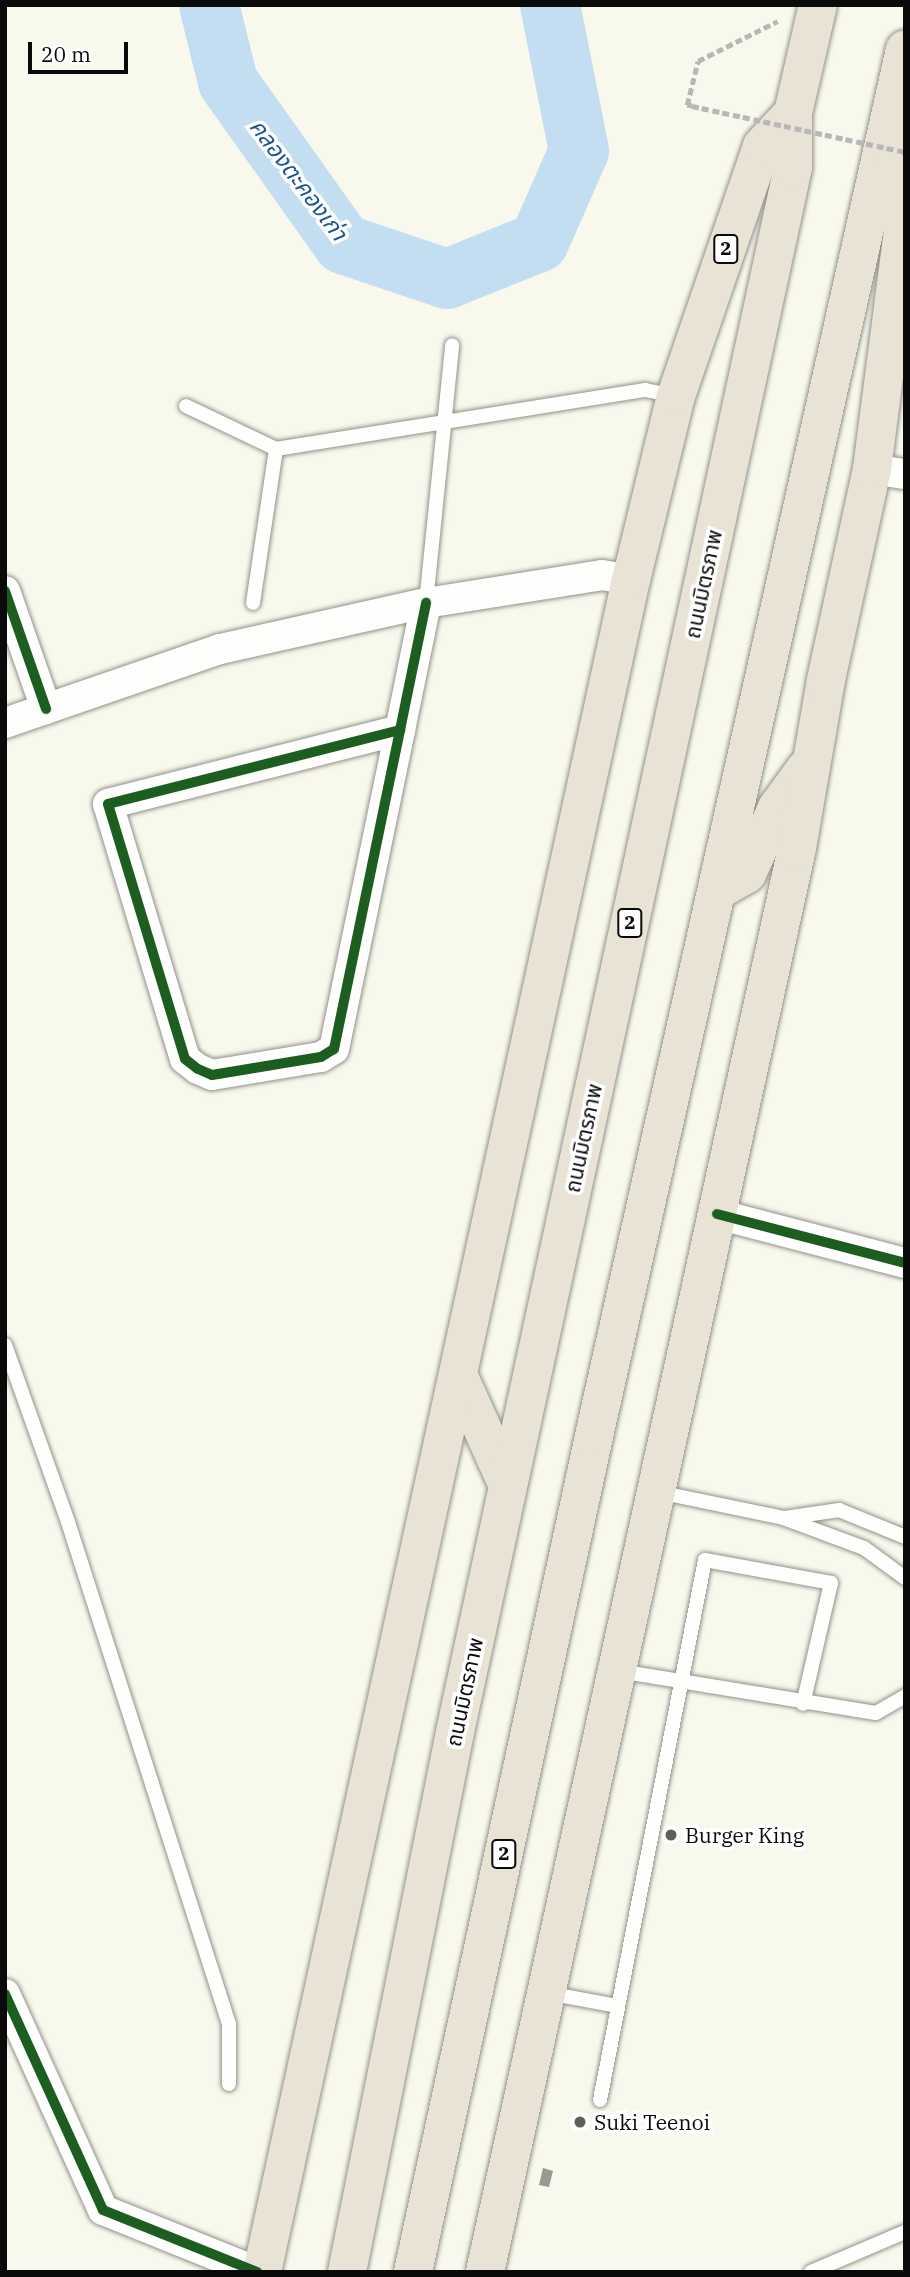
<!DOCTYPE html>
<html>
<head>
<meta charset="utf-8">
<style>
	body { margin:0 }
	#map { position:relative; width:910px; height:2277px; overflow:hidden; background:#f9f8ec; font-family:"IBM Plex Serif","Noto Sans Thai",serif }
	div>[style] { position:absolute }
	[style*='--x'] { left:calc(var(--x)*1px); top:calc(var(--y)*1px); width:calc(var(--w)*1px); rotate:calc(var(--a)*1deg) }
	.river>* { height:60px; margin:-30px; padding:0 30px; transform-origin:30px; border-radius:30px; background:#c4def1 }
	.building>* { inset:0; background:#9b9993 }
	.path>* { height:4.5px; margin-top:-2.25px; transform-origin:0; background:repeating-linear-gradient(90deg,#b7b7b5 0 7px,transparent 0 10.5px) }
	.roads { filter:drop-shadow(0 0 2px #92918c) drop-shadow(0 0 2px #92918c) }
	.service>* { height:14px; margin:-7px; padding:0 7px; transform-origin:7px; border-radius:7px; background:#fefefc }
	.minor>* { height:30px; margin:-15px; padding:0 15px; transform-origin:15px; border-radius:15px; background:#fefefc }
	.trunk>* { height:38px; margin:-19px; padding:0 19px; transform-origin:19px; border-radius:19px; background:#e8e3d5 }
	.path-bridge>* { height:4.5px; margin-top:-2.25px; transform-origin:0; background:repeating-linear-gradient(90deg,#b7b7b5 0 7px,transparent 0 10.5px) }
	.cycleway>* { height:10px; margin:-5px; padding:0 5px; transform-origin:5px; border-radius:5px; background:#1b5e20 }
	.dots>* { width:19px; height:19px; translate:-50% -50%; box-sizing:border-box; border:4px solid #fff; border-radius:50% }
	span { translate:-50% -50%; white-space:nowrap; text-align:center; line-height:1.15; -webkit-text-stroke:7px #fff; paint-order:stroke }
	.shield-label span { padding:2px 5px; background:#fff; border:2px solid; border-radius:5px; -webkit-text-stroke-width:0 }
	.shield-label { font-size:19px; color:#0a0a0a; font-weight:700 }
	.street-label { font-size:21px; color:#0a0a0a }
	.poi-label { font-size:21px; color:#0a0a0a }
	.left { translate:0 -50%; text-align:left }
	.water-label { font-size:23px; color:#1a5494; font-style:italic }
	.frame { position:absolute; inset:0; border:7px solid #0a0a0a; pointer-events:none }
	.scale { position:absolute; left:28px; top:42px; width:100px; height:32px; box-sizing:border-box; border:4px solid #0a0a0a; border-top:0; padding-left:9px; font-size:21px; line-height:24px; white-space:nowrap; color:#0a0a0a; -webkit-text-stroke:5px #fff; paint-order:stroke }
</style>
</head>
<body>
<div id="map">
	<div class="river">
		<i style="--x:209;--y:5;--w:79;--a:76.1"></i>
		<i style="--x:228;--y:82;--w:199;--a:54.6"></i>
		<i style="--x:343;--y:244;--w:110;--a:18.6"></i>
		<i style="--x:447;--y:279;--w:99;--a:-21.9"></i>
		<i style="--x:539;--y:242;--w:99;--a:-66.3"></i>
		<i style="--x:579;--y:151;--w:149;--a:-101.2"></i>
	</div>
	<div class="building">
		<i style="clip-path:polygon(543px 2168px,553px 2171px,549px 2187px,539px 2185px)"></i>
	</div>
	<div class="path">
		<i style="--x:692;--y:106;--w:5;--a:-169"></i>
		<i style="--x:687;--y:105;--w:45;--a:-76"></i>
		<i style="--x:698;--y:61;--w:89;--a:-26.6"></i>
	</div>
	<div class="roads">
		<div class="service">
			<i style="--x:186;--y:406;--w:100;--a:25.5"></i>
			<i style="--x:276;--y:449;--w:374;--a:-9.1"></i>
			<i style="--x:645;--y:390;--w:31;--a:11"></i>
			<i style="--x:253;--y:603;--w:156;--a:-81.5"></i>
			<i style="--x:426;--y:603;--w:259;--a:-84.2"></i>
			<i style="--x:5;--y:1345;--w:188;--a:70.4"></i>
			<i style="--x:68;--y:1522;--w:527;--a:72.22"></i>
			<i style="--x:229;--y:2024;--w:60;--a:90"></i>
			<i style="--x:658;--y:1492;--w:128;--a:11.7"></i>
			<i style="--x:783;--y:1518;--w:86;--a:20.3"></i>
			<i style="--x:864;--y:1548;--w:51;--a:36.2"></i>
			<i style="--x:785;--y:1518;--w:55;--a:-8.4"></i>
			<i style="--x:839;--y:1510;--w:71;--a:22.2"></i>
			<i style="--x:619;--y:1671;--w:260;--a:9.3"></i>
			<i style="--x:876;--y:1713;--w:34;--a:-30"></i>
			<i style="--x:547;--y:1993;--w:72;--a:10.4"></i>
			<i style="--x:600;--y:2100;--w:550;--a:-79"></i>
			<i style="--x:705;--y:1560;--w:128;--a:10.3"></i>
			<i style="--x:831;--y:1583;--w:124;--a:103"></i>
			<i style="--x:811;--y:2272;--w:102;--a:-23.1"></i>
		</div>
		<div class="minor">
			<i style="--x:872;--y:469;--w:33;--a:9"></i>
			<i style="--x:5;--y:591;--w:125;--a:70.8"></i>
			<i style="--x:5;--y:723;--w:227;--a:-19"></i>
			<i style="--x:220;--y:649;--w:211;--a:-12.6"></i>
			<i style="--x:426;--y:603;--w:178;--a:-9"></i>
			<i style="--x:602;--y:575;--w:29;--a:10"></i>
			<i style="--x:400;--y:730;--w:301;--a:165.8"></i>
			<i style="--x:108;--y:804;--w:266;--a:73.2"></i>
			<i style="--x:185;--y:1059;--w:16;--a:38"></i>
			<i style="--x:198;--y:1069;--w:15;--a:23"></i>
			<i style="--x:212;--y:1075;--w:110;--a:-9.4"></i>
			<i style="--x:321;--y:1057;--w:15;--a:-32"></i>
			<i style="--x:334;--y:1049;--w:326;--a:-78.3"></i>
			<i style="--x:400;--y:730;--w:130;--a:-78.4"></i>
			<i style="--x:717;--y:1214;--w:194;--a:14.6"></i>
			<i style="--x:5;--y:1994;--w:237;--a:65.6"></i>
			<i style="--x:103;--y:2210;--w:166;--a:21.9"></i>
		</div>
		<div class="trunk">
			<i style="--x:717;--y:891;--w:34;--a:-30"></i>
			<i style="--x:747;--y:874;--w:72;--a:-65.6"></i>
			<i style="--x:777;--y:808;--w:49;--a:-54.1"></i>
			<i style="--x:460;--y:1379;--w:117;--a:65.8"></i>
			<i style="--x:262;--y:2272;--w:1732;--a:-77.7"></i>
			<i style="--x:631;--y:580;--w:189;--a:-76.3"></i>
			<i style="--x:676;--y:396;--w:264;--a:-71"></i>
			<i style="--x:762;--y:146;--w:45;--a:-46.8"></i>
			<i style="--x:347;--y:2272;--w:551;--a:-78.69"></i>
			<i style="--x:455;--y:1732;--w:1601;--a:-77.81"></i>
			<i style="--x:793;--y:167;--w:54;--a:-90"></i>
			<i style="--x:793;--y:113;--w:111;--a:-77"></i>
			<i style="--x:413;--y:2272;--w:855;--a:-77.78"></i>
			<i style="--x:594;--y:1436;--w:1421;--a:-77.36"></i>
			<i style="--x:485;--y:2272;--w:1458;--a:-77.64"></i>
			<i style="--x:797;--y:848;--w:170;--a:-80.2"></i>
			<i style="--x:826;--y:680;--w:216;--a:-77.7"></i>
			<i style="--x:872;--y:469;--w:250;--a:-82.6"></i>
			<i style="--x:904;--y:221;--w:77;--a:-100.4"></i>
		</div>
	</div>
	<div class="path-bridge">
		<i style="--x:692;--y:106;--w:218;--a:12.2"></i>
	</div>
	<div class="cycleway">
		<i style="--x:5;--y:591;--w:125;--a:70.8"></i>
		<i style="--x:400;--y:730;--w:301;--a:165.8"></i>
		<i style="--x:108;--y:804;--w:266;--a:73.2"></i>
		<i style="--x:185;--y:1059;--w:16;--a:38"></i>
		<i style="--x:198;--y:1069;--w:15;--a:23"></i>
		<i style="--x:212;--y:1075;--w:110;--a:-9.4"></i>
		<i style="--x:321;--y:1057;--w:15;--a:-32"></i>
		<i style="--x:334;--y:1049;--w:326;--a:-78.3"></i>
		<i style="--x:400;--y:730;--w:130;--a:-78.4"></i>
		<i style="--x:717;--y:1214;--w:194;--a:14.6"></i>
		<i style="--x:5;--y:1994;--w:237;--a:65.6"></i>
		<i style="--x:103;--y:2210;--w:166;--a:21.9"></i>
	</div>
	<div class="dots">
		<i style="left:671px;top:1835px;background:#5e5d59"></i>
		<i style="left:580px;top:2122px;background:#5e5d59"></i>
	</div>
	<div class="shield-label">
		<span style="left:726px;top:249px">2</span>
		<span style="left:630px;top:923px">2</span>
		<span style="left:504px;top:1854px">2</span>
	</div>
	<div class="street-label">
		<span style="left:703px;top:584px;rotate:-78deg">ถนนมิตรภาพ</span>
		<span style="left:583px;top:1138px;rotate:-78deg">ถนนมิตรภาพ</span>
		<span style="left:464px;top:1692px;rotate:-78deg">ถนนมิตรภาพ</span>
	</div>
	<div class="poi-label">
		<span class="left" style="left:685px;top:1835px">Burger King</span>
		<span class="left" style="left:594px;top:2122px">Suki Teenoi</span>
	</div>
	<div class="water-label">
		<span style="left:299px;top:179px;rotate:53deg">คลองตะคองเก่า</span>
	</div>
	<div class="frame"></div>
	<div class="scale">20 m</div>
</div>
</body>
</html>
